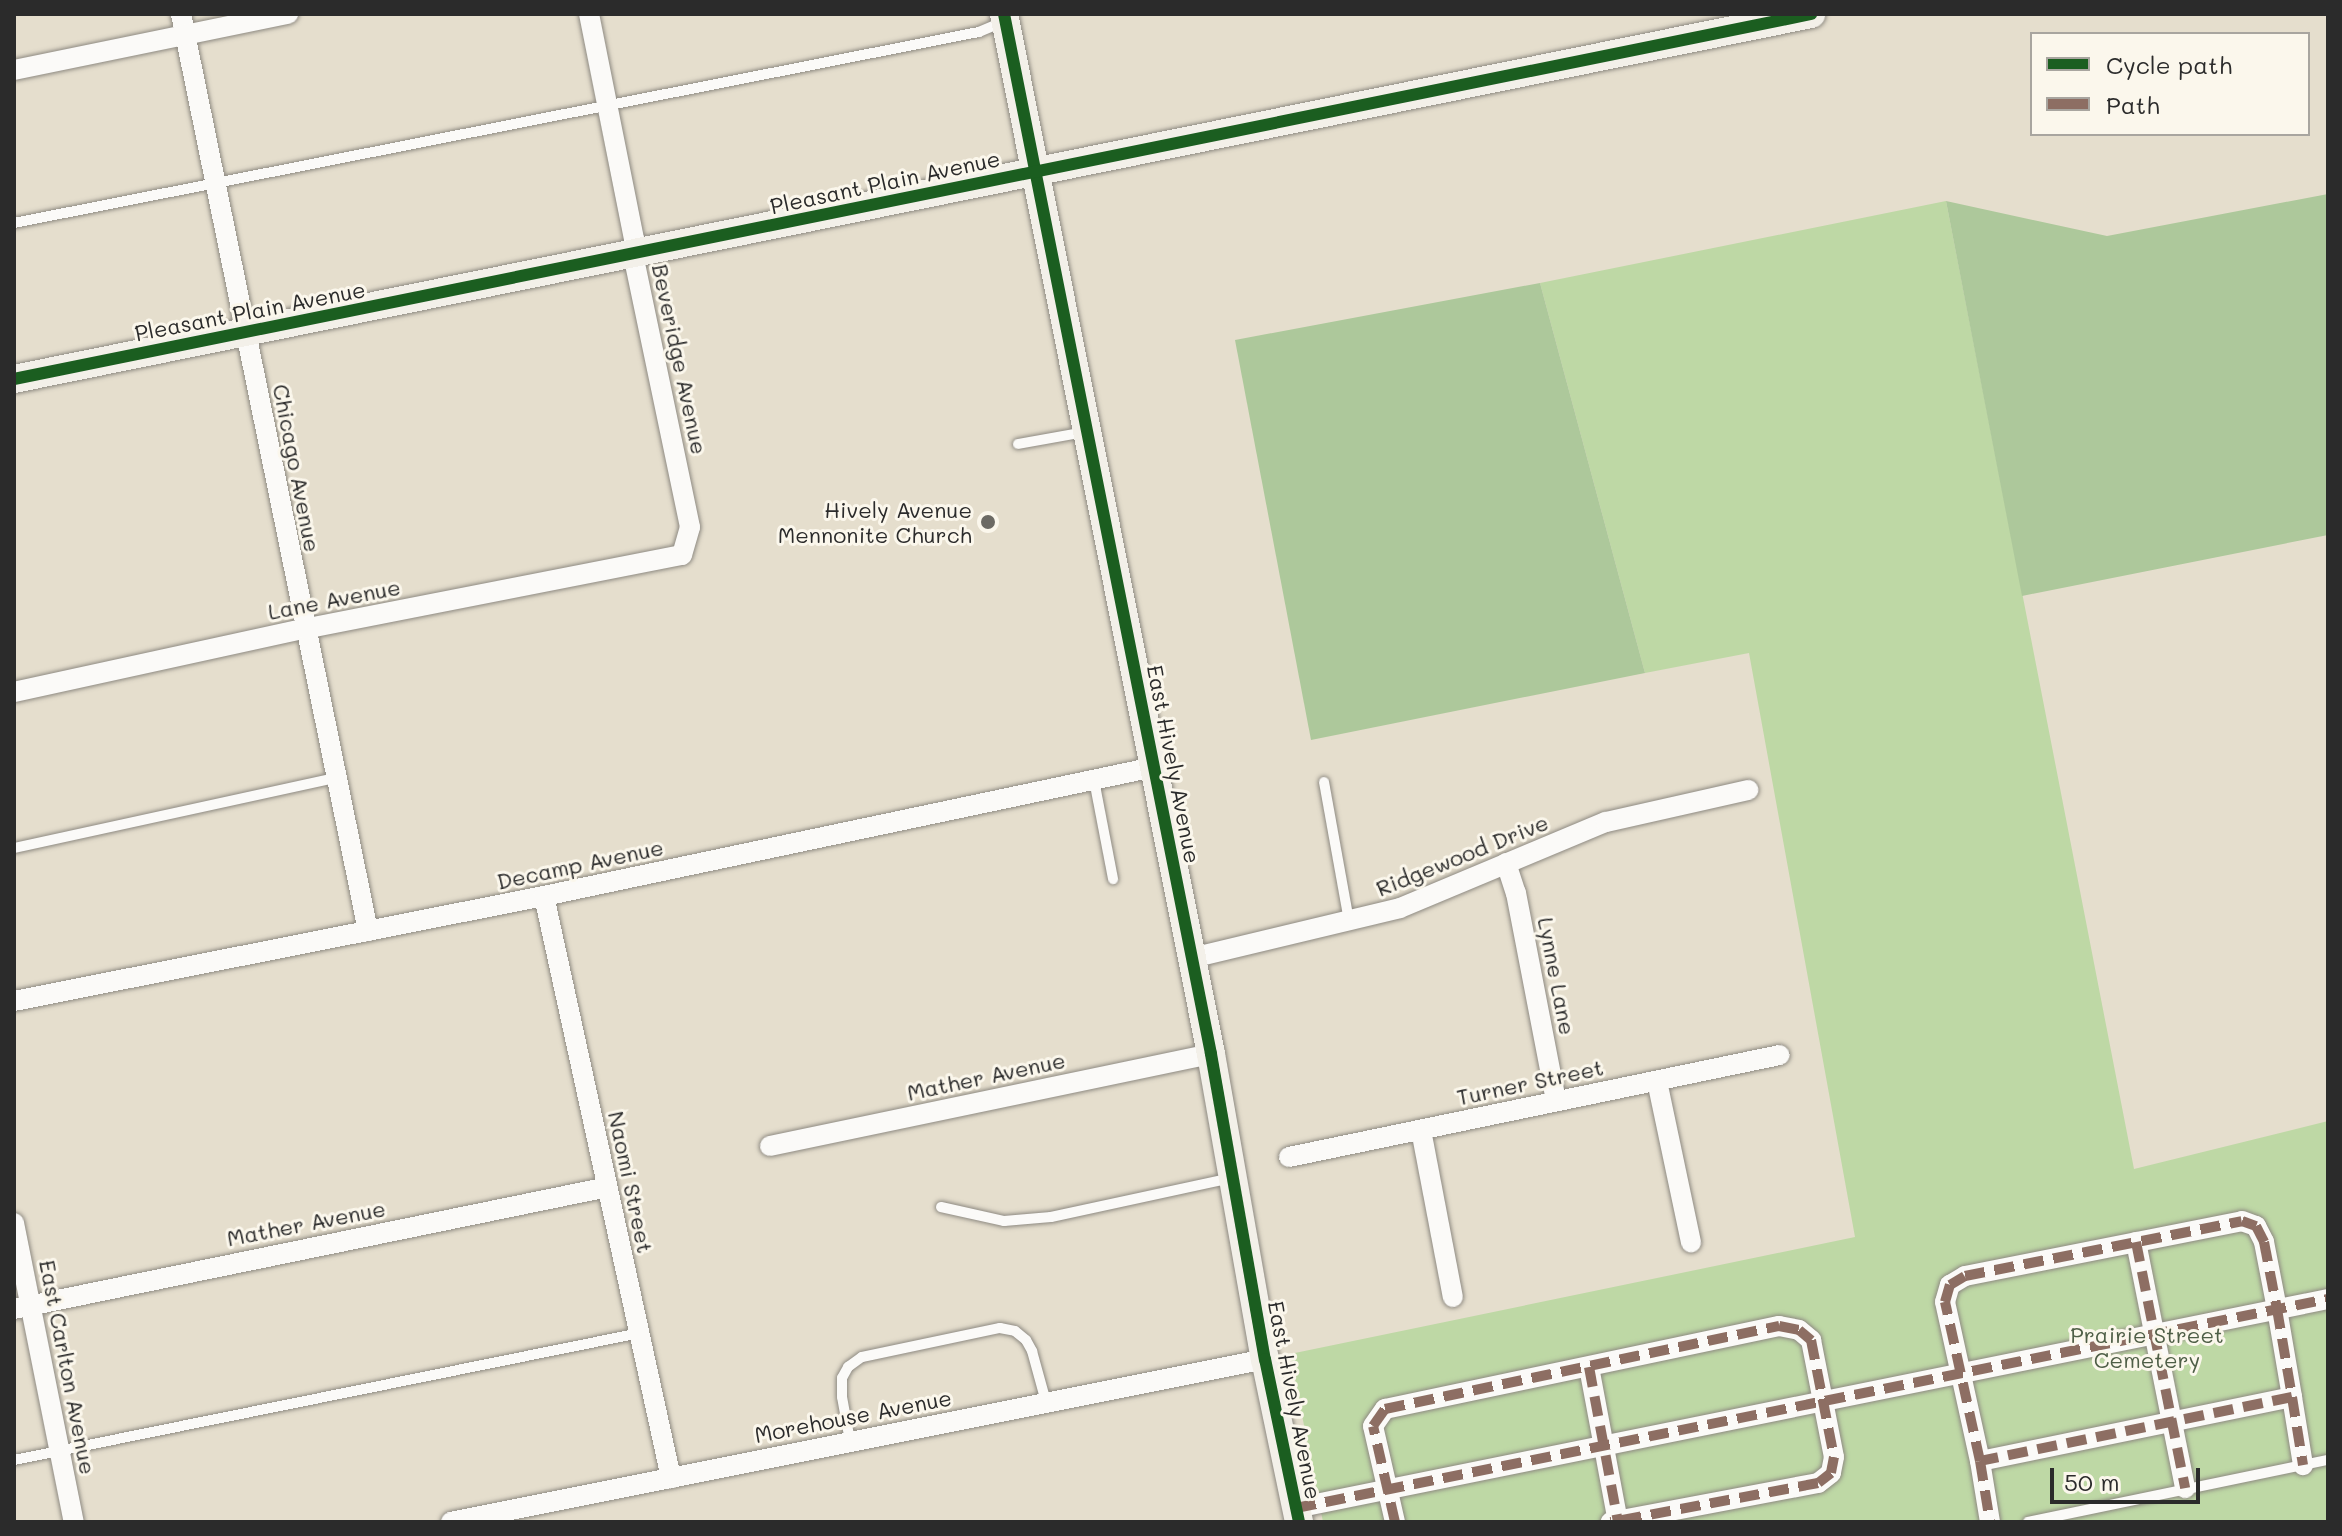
<!DOCTYPE html>
<html>
<head>
<meta charset="utf-8">
<style>
	body { margin:0 }
	#map { position:relative; width:2342px; height:1536px; overflow:hidden; background:#e5decd; font-family:Mali,sans-serif }
	div>[style] { position:absolute }
	[style*='--x'] { left:calc(var(--x)*1px); top:calc(var(--y)*1px); width:calc(var(--w)*1px); rotate:calc(var(--a)*1deg) }
	.green>* { inset:0; background:#bed8a5 }
	.forest>* { inset:0; background:#adc89b }
	.roads { filter:drop-shadow(0 0 2px #8e8a82) drop-shadow(0 0 2px #8e8a82) }
	.lane>* { height:10px; margin:-5px; padding:0 5px; transform-origin:5px; border-radius:5px; background:#fbfaf8 }
	.street>* { height:20px; margin:-10px; padding:0 10px; transform-origin:10px; border-radius:10px; background:#fbfaf8 }
	.secondary>* { height:28px; margin:-14px; padding:0 14px; transform-origin:14px; border-radius:14px; background:#f3f0e9 }
	.quiet>* { height:10px; margin-top:-5px; transform-origin:0; background:repeating-linear-gradient(90deg,#8d6e63 0 20px,transparent 0 30px) }
	.cycleway>* { height:12px; margin:-6px; padding:0 6px; transform-origin:6px; border-radius:6px; background:#1b5e20 }
	.dots>* { width:22px; height:22px; translate:-50% -50%; box-sizing:border-box; border:4px solid #fbf7ec; border-radius:50% }
	span { translate:-50% -50%; white-space:nowrap; text-align:center; line-height:1.15; -webkit-text-stroke:6px #fbf7ec; paint-order:stroke }
	.street-label { font-size:22px; color:#2b2b2b }
	.poi-label { font-size:22px; color:#2b2b2b }
	.right { translate:-100% -50%; text-align:right }
	.park-label { font-size:22px; color:#4e5e46 }
	.frame { position:absolute; inset:0; border:16px solid #2b2b2b; pointer-events:none }
	.legend { position:absolute; left:2030px; top:32px; width:280px; height:104px; box-sizing:border-box; background:#fbf7ec; border:2px solid #a8a59f; margin:0; padding:10px 14px; list-style:none; font-size:24px; color:#2b2b2b }
	.legend li { display:flex; align-items:center; gap:16px; height:40px }
	.legend b { width:40px; border:2px solid #a8a59f }
	.scale { position:absolute; left:2050px; top:1468px; width:150px; height:36px; box-sizing:border-box; border:4px solid #2b2b2b; border-top:0; padding-left:10px; font-size:24px; line-height:28px; white-space:nowrap; color:#2b2b2b; -webkit-text-stroke:6px #fbf7ec; paint-order:stroke }
</style>
</head>
<body>
<div id="map">
	<div class="green">
		<i style="clip-path:polygon(1946px 201px,2134px 1169px,2328px 1121px,2328px 1522px,1323px 1522px,1290px 1354px,1855px 1237px,1749px 653px,1645px 673px,1540px 283px)"></i>
	</div>
	<div class="forest">
		<i style="clip-path:polygon(2328px 194px,2328px 535px,2022px 596px,1946px 201px,2107px 236px)"></i>
		<i style="clip-path:polygon(1540px 283px,1645px 673px,1311px 740px,1235px 340px)"></i>
	</div>
	<div class="roads">
		<div class="lane">
			<i style="--x:14;--y:223;--w:984;--a:-11.2"></i>
			<i style="--x:979;--y:32;--w:26;--a:-23"></i>
			<i style="--x:1018;--y:444;--w:68;--a:-10.2"></i>
			<i style="--x:1094;--y:780;--w:101;--a:79.1"></i>
			<i style="--x:1324;--y:782;--w:141;--a:79.8"></i>
			<i style="--x:14;--y:848;--w:330;--a:-12.3"></i>
			<i style="--x:941;--y:1207;--w:65;--a:12.5"></i>
			<i style="--x:1004;--y:1221;--w:47;--a:-4.9"></i>
			<i style="--x:1051;--y:1217;--w:184;--a:-12.2"></i>
			<i style="--x:850;--y:1441;--w:45;--a:-100.3"></i>
			<i style="--x:842;--y:1397;--w:19;--a:-90"></i>
			<i style="--x:842;--y:1378;--w:13;--a:-61"></i>
			<i style="--x:848;--y:1367;--w:17;--a:-36"></i>
			<i style="--x:862;--y:1357;--w:141;--a:-11.9"></i>
			<i style="--x:1000;--y:1328;--w:15;--a:11"></i>
			<i style="--x:1015;--y:1331;--w:14;--a:39"></i>
			<i style="--x:1026;--y:1340;--w:13;--a:61"></i>
			<i style="--x:1032;--y:1351;--w:53;--a:74.6"></i>
			<i style="--x:14;--y:1460;--w:639;--a:-11.47"></i>
			<i style="--x:2028;--y:1522;--w:306;--a:-11.7"></i>
		</div>
		<div class="street">
			<i style="--x:181;--y:14;--w:936;--a:78.47"></i>
			<i style="--x:14;--y:70;--w:280;--a:-11.6"></i>
			<i style="--x:14;--y:692;--w:297;--a:-12.3"></i>
			<i style="--x:304;--y:629;--w:385;--a:-11.1"></i>
			<i style="--x:682;--y:555;--w:29;--a:-74"></i>
			<i style="--x:690;--y:527;--w:278;--a:-101.8"></i>
			<i style="--x:633;--y:255;--w:16;--a:-86"></i>
			<i style="--x:634;--y:239;--w:229;--a:-101.3"></i>
			<i style="--x:1506;--y:863;--w:32;--a:72"></i>
			<i style="--x:1516;--y:893;--w:211;--a:79.1"></i>
			<i style="--x:544;--y:896;--w:596;--a:77.69"></i>
			<i style="--x:1192;--y:958;--w:214;--a:-13.5"></i>
			<i style="--x:1400;--y:908;--w:223;--a:-22.7"></i>
			<i style="--x:1606;--y:822;--w:146;--a:-12.7"></i>
			<i style="--x:14;--y:1001;--w:540;--a:-11.21"></i>
			<i style="--x:544;--y:896;--w:623;--a:-11.94"></i>
			<i style="--x:1657;--y:1081;--w:165;--a:78.1"></i>
			<i style="--x:1421;--y:1130;--w:170;--a:79.2"></i>
			<i style="--x:770;--y:1146;--w:450;--a:-11.8"></i>
			<i style="--x:1289;--y:1157;--w:501;--a:-11.74"></i>
			<i style="--x:14;--y:1223;--w:305;--a:78.7"></i>
			<i style="--x:2136;--y:1242;--w:251;--a:78.7"></i>
			<i style="--x:14;--y:1309;--w:606;--a:-11.61"></i>
			<i style="--x:1589;--y:1367;--w:158;--a:79.4"></i>
			<i style="--x:2292;--y:1397;--w:318;--a:168.4"></i>
			<i style="--x:1980;--y:1461;--w:163;--a:-102.4"></i>
			<i style="--x:1945;--y:1302;--w:18;--a:-74"></i>
			<i style="--x:1950;--y:1285;--w:17;--a:-31"></i>
			<i style="--x:1965;--y:1276;--w:282;--a:-11.2"></i>
			<i style="--x:2242;--y:1221;--w:15;--a:20"></i>
			<i style="--x:2256;--y:1226;--w:18;--a:63"></i>
			<i style="--x:2264;--y:1242;--w:68;--a:79"></i>
			<i style="--x:2277;--y:1309;--w:89;--a:80.3"></i>
			<i style="--x:2292;--y:1397;--w:69;--a:80.8"></i>
			<i style="--x:1980;--y:1461;--w:62;--a:80.7"></i>
			<i style="--x:1296;--y:1508;--w:1053;--a:-11.45"></i>
			<i style="--x:451;--y:1522;--w:830;--a:-11.32"></i>
			<i style="--x:1395;--y:1522;--w:98;--a:-102.9"></i>
			<i style="--x:1373;--y:1426;--w:21;--a:-55"></i>
			<i style="--x:1385;--y:1409;--w:403;--a:-11.9"></i>
			<i style="--x:1779;--y:1326;--w:20;--a:11"></i>
			<i style="--x:1799;--y:1330;--w:16;--a:40"></i>
			<i style="--x:1811;--y:1340;--w:119;--a:78.9"></i>
			<i style="--x:1834;--y:1457;--w:16;--a:101"></i>
			<i style="--x:1831;--y:1473;--w:16;--a:142"></i>
			<i style="--x:1818;--y:1483;--w:211;--a:169.3"></i>
		</div>
		<div class="secondary">
			<i style="--x:1004;--y:14;--w:1060;--a:78.74"></i>
			<i style="--x:1211;--y:1054;--w:310;--a:80"></i>
			<i style="--x:1265;--y:1359;--w:167;--a:78.2"></i>
			<i style="--x:14;--y:379;--w:1834;--a:-11.48"></i>
		</div>
	</div>
	<div class="quiet">
		<i style="--x:2136;--y:1242;--w:251;--a:78.7"></i>
		<i style="--x:1589;--y:1367;--w:158;--a:79.4"></i>
		<i style="--x:2292;--y:1397;--w:318;--a:168.4"></i>
		<i style="--x:1980;--y:1461;--w:163;--a:-102.4"></i>
		<i style="--x:1945;--y:1302;--w:18;--a:-74"></i>
		<i style="--x:1950;--y:1285;--w:17;--a:-31"></i>
		<i style="--x:1965;--y:1276;--w:282;--a:-11.2"></i>
		<i style="--x:2242;--y:1221;--w:15;--a:20"></i>
		<i style="--x:2256;--y:1226;--w:18;--a:63"></i>
		<i style="--x:2264;--y:1242;--w:68;--a:79"></i>
		<i style="--x:2277;--y:1309;--w:89;--a:80.3"></i>
		<i style="--x:2292;--y:1397;--w:69;--a:80.8"></i>
		<i style="--x:1980;--y:1461;--w:62;--a:80.7"></i>
		<i style="--x:1296;--y:1508;--w:1053;--a:-11.45"></i>
		<i style="--x:1395;--y:1522;--w:98;--a:-102.9"></i>
		<i style="--x:1373;--y:1426;--w:21;--a:-55"></i>
		<i style="--x:1385;--y:1409;--w:403;--a:-11.9"></i>
		<i style="--x:1779;--y:1326;--w:20;--a:11"></i>
		<i style="--x:1799;--y:1330;--w:16;--a:40"></i>
		<i style="--x:1811;--y:1340;--w:119;--a:78.9"></i>
		<i style="--x:1834;--y:1457;--w:16;--a:101"></i>
		<i style="--x:1831;--y:1473;--w:16;--a:142"></i>
		<i style="--x:1818;--y:1483;--w:211;--a:169.3"></i>
	</div>
	<div class="cycleway">
		<i style="--x:1004;--y:14;--w:1060;--a:78.74"></i>
		<i style="--x:1211;--y:1054;--w:310;--a:80"></i>
		<i style="--x:1265;--y:1359;--w:167;--a:78.2"></i>
		<i style="--x:14;--y:379;--w:1834;--a:-11.48"></i>
	</div>
	<div class="dots">
		<i style="left:988px;top:522px;background:#6c6a64"></i>
	</div>
	<div class="street-label">
		<span style="left:885px;top:182px;rotate:-12deg">Pleasant Plain Avenue</span>
		<span style="left:250px;top:311px;rotate:-11deg">Pleasant Plain Avenue</span>
		<span style="left:680px;top:359px;rotate:78deg">Beveridge Avenue</span>
		<span style="left:297px;top:468px;rotate:79deg">Chicago Avenue</span>
		<span style="left:334px;top:599px;rotate:-11deg">Lane Avenue</span>
		<span style="left:1174px;top:764px;rotate:79deg">East Hively Avenue</span>
		<span style="left:1462px;top:855px;rotate:-22deg">Ridgewood Drive</span>
		<span style="left:580px;top:864px;rotate:-12deg">Decamp Avenue</span>
		<span style="left:1557px;top:976px;rotate:79deg">Lynne Lane</span>
		<span style="left:986px;top:1076px;rotate:-12deg">Mather Avenue</span>
		<span style="left:1530px;top:1082px;rotate:-12deg">Turner Street</span>
		<span style="left:631px;top:1182px;rotate:78deg">Naomi Street</span>
		<span style="left:306px;top:1223px;rotate:-11deg">Mather Avenue</span>
		<span style="left:68px;top:1367px;rotate:79deg">East Carlton Avenue</span>
		<span style="left:1295px;top:1400px;rotate:79deg">East Hively Avenue</span>
		<span style="left:853px;top:1416px;rotate:-11deg">Morehouse Avenue</span>
	</div>
	<div class="poi-label">
		<span class="right" style="left:972px;top:522px">Hively Avenue<br>Mennonite Church</span>
	</div>
	<div class="park-label">
		<span style="left:2147px;top:1347px">Prairie Street<br>Cemetery</span>
	</div>
	<div class="frame"></div>
	<ul class="legend">
	<li><b style="height:10px;background:#1b5e20"></b>Cycle path</li>
	<li><b style="height:10px;background:#8d6e63"></b>Path</li>
	</ul>
	<div class="scale">50 m</div>
</div>
</body>
</html>
